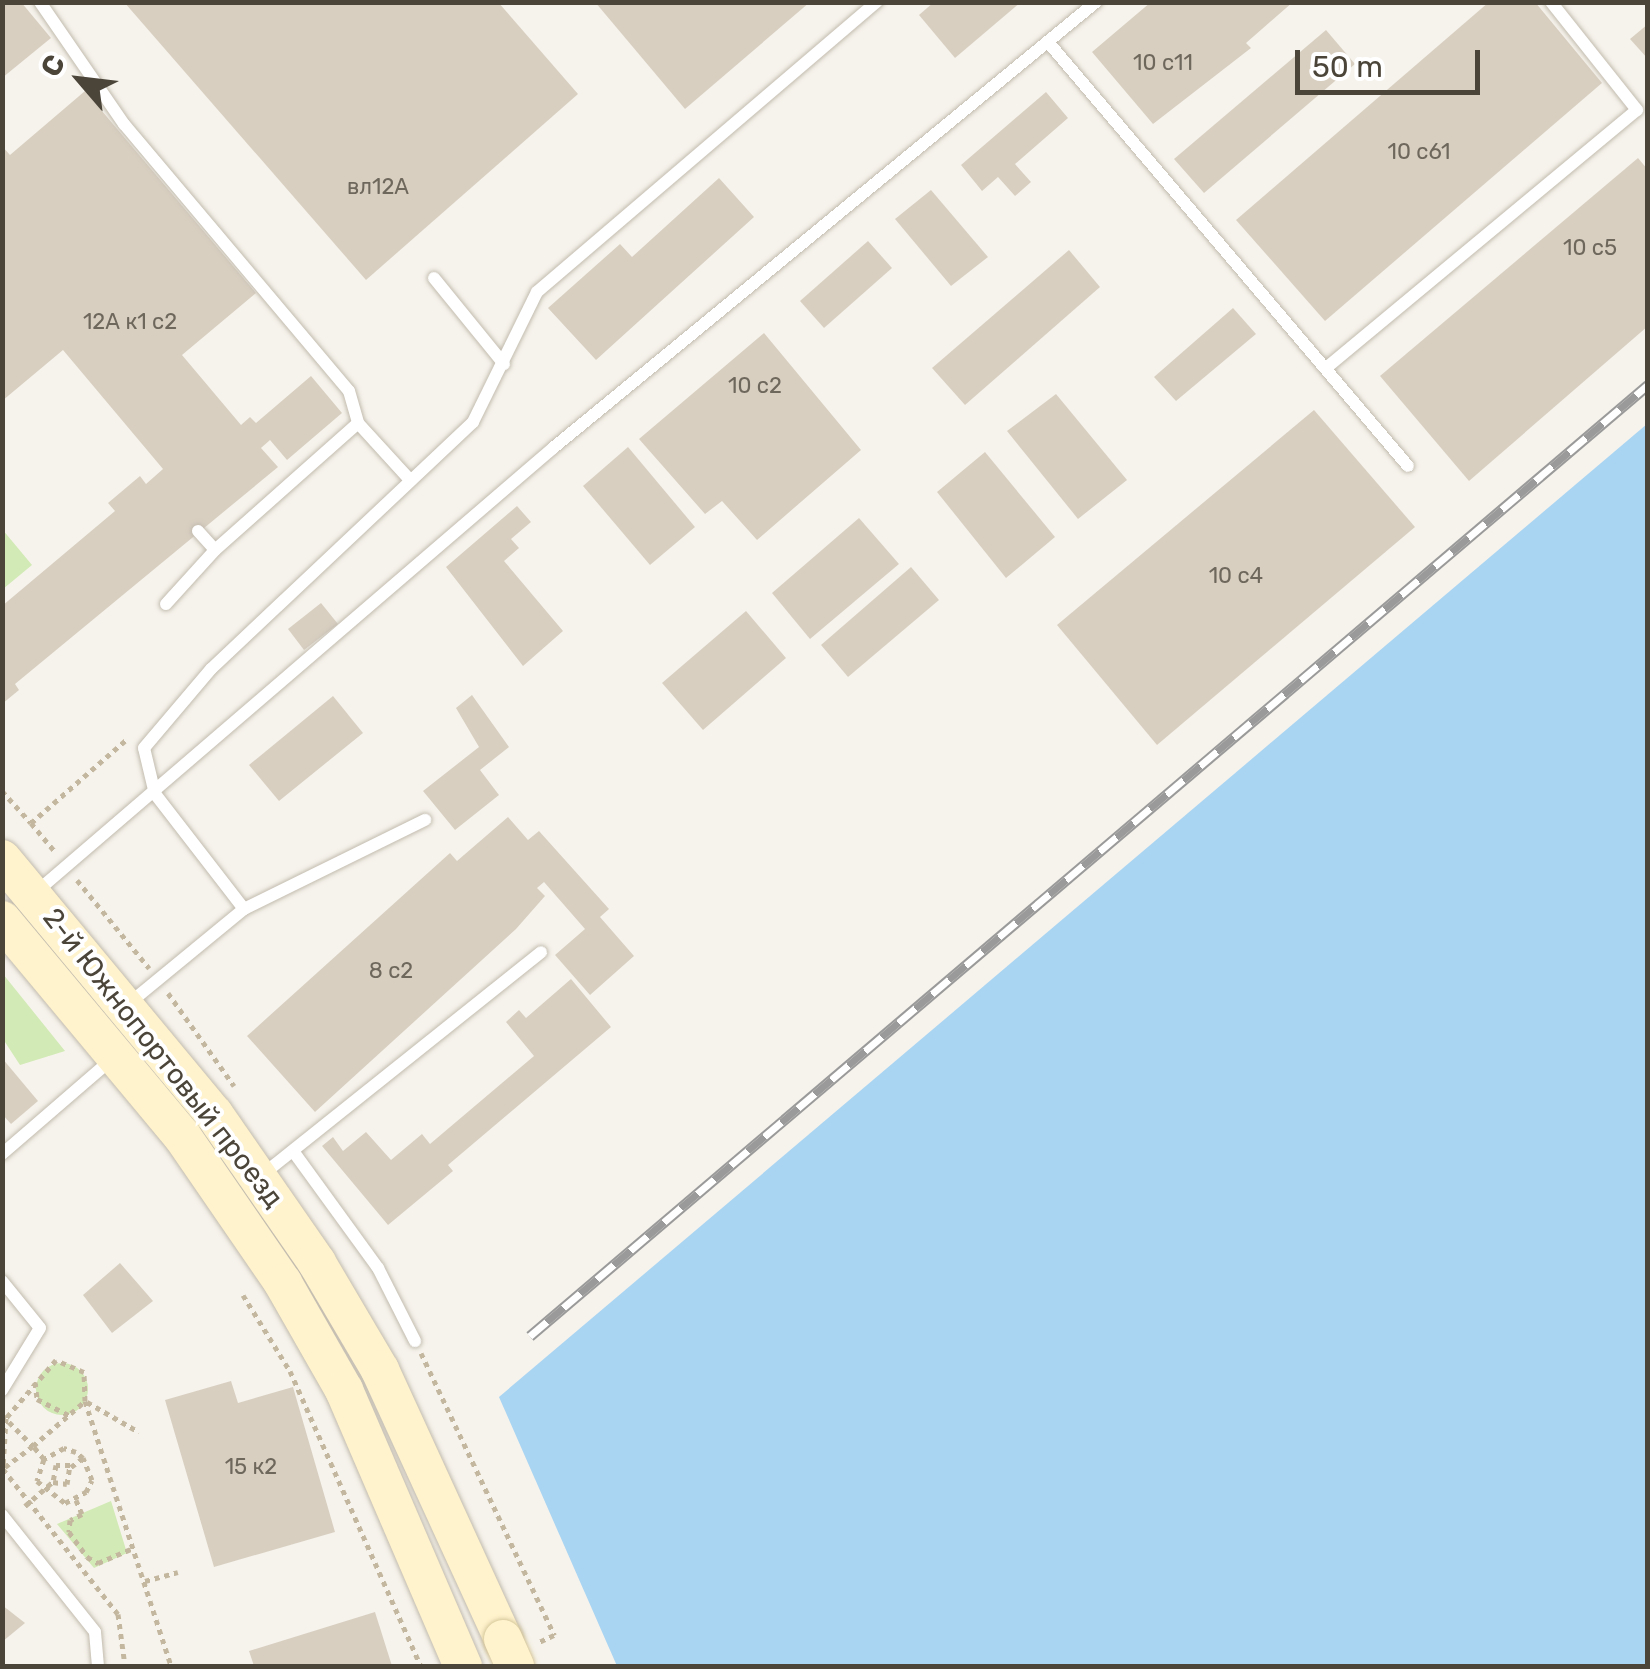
<!DOCTYPE html>
<html>
<head>
<meta charset="utf-8">
<style>
	body { margin:0 }
	#map { position:relative; width:1650px; height:1669px; overflow:hidden; background:#f6f3ec; font-family:Rubik,sans-serif }
	div>[style] { position:absolute }
	[style*='--x'] { left:calc(var(--x)*1px); top:calc(var(--y)*1px); width:calc(var(--w)*1px); rotate:calc(var(--a)*1deg) }
	.green>* { inset:0; background:#d2eab5 }
	.round { border-radius:50% }
	.water>* { inset:0; background:#a9d4f2 }
	.building>* { inset:0; background:#d8cfc1 }
	.path>* { height:5px; margin-top:-2.5px; transform-origin:0; background:repeating-linear-gradient(90deg,#c4b79f 0 5px,transparent 0 10px) }
	.roads { filter:drop-shadow(0 0 2px #c2bbae) drop-shadow(0 0 2px #c2bbae) }
	.service>* { height:12px; margin:-6px; padding:0 6px; transform-origin:6px; border-radius:6px; background:#fff }
	.secondary>* { height:38px; margin:-19px; padding:0 19px; transform-origin:19px; border-radius:19px; background:#fff3cd }
	.rail>* { height:11px; margin-top:-5.5px; transform-origin:0; background:repeating-linear-gradient(90deg,#fff 0 22px,#9a9a9a 0 44px); box-sizing:border-box; border-block:2px solid #9a9a9a }
	.bridges { filter:drop-shadow(0 0 2px #d6c79b) drop-shadow(0 0 2px #d6c79b) }
	.secondary-bridge>* { height:38px; margin:-19px; padding:0 19px; transform-origin:19px; border-radius:19px; background:#fff3cd }
	span { translate:-50% -50%; white-space:nowrap; text-align:center; line-height:1.15; -webkit-text-stroke:8px #fff; paint-order:stroke }
	.number-label { font-size:22px; color:#6e675b }
	.number-label span { -webkit-text-stroke-width:0 }
	.street-label { font-size:28px; color:#4b4439 }
	.frame { position:absolute; inset:0; border:5px solid #4b4439; pointer-events:none }
	.north { position:absolute; left:30px; top:30px; width:100px; height:100px; -webkit-text-stroke:8px #fff; paint-order:stroke; rotate:298deg; font-size:28px; font-weight:700; line-height:40px; text-align:center; color:#4b4439 }
	.north::after { content:''; display:block; margin:auto; width:35px; height:45px; background:#4b4439; clip-path:polygon(50% 0,100% 100%,50% 72%,0 100%) }
	.scale { position:absolute; left:1295px; top:50px; width:185px; height:45px; box-sizing:border-box; border:5px solid #4b4439; border-top:0; padding-left:12px; font-size:30px; line-height:35px; white-space:nowrap; color:#4b4439; -webkit-text-stroke:8px #fff; paint-order:stroke }
</style>
</head>
<body>
<div id="map">
	<div class="green">
		<i style="clip-path:polygon(2px 529px,32px 565px,3px 589px,2px 589px)"></i>
		<i style="clip-path:polygon(2px 974px,3px 974px,65px 1051px,20px 1065px,3px 1039px)"></i>
		<i class="round" style="left:36px;top:1363px;width:52px;height:52px"></i>
		<i style="clip-path:polygon(111px 1501px,127px 1553px,94px 1568px,57px 1524px)"></i>
	</div>
	<div class="water">
		<i style="clip-path:polygon(1647px 424px,1647px 1666px,617px 1666px,499px 1397px)"></i>
	</div>
	<div class="building">
		<i style="clip-path:polygon(2px 2px,21px 2px,51px 38px,2px 78px)"></i>
		<i style="clip-path:polygon(124px 2px,498px 2px,578px 94px,366px 280px)"></i>
		<i style="clip-path:polygon(595px 2px,810px 2px,685px 109px)"></i>
		<i style="clip-path:polygon(934px 2px,1021px 2px,955px 58px,919px 15px)"></i>
		<i style="clip-path:polygon(1151px 2px,1293px 2px,1246px 43px,1251px 48px,1153px 124px,1092px 52px)"></i>
		<i style="clip-path:polygon(1489px 2px,1535px 2px,1602px 83px,1325px 321px,1236px 220px)"></i>
		<i style="clip-path:polygon(1648px 24px,1648px 59px,1630px 39px)"></i>
		<i style="clip-path:polygon(1326px 30px,1355px 64px,1204px 193px,1174px 159px)"></i>
		<i style="clip-path:polygon(85px 91px,256px 293px,182px 355px,241px 425px,250px 417px,256px 423px,311px 376px,342px 413px,287px 460px,270px 440px,261px 448px,278px 467px,15px 684px,19px 690px,2px 704px,2px 606px,115px 511px,108px 503px,140px 476px,146px 484px,163px 469px,63px 350px,2px 401px,2px 146px,10px 155px)"></i>
		<i style="clip-path:polygon(1046px 92px,1068px 118px,1015px 164px,1031px 182px,1015px 196px,998px 177px,982px 191px,961px 165px)"></i>
		<i style="clip-path:polygon(1638px 158px,1648px 170px,1648px 326px,1469px 481px,1380px 376px)"></i>
		<i style="clip-path:polygon(719px 178px,754px 217px,596px 360px,548px 308px,620px 244px,632px 257px)"></i>
		<i style="clip-path:polygon(931px 190px,988px 257px,951px 286px,895px 219px)"></i>
		<i style="clip-path:polygon(868px 241px,892px 268px,824px 328px,800px 301px)"></i>
		<i style="clip-path:polygon(1069px 250px,1100px 287px,965px 405px,932px 368px)"></i>
		<i style="clip-path:polygon(1233px 308px,1256px 334px,1176px 401px,1154px 377px)"></i>
		<i style="clip-path:polygon(764px 333px,861px 450px,757px 540px,722px 501px,705px 514px,639px 439px)"></i>
		<i style="clip-path:polygon(1056px 394px,1127px 480px,1078px 519px,1007px 431px)"></i>
		<i style="clip-path:polygon(1314px 410px,1415px 527px,1157px 745px,1057px 625px)"></i>
		<i style="clip-path:polygon(628px 447px,695px 527px,650px 565px,583px 486px)"></i>
		<i style="clip-path:polygon(985px 452px,1055px 537px,1006px 578px,937px 492px)"></i>
		<i style="clip-path:polygon(517px 506px,531px 522px,511px 539px,519px 548px,504px 561px,563px 631px,523px 666px,446px 567px)"></i>
		<i style="clip-path:polygon(859px 518px,899px 564px,810px 639px,772px 593px)"></i>
		<i style="clip-path:polygon(911px 567px,939px 600px,848px 677px,821px 645px)"></i>
		<i style="clip-path:polygon(321px 603px,338px 624px,304px 650px,288px 629px)"></i>
		<i style="clip-path:polygon(746px 611px,786px 658px,703px 730px,662px 683px)"></i>
		<i style="clip-path:polygon(472px 695px,509px 747px,480px 770px,499px 795px,455px 830px,423px 791px,479px 747px,456px 708px)"></i>
		<i style="clip-path:polygon(333px 696px,363px 733px,279px 801px,249px 765px)"></i>
		<i style="clip-path:polygon(508px 817px,528px 840px,539px 831px,609px 909px,600px 917px,634px 956px,590px 995px,555px 955px,585px 929px,544px 882px,537px 888px,545px 896px,516px 929px,315px 1112px,247px 1036px,450px 853px,457px 861px)"></i>
		<i style="clip-path:polygon(571px 979px,611px 1027px,448px 1165px,453px 1171px,388px 1225px,322px 1146px,333px 1137px,343px 1151px,366px 1132px,391px 1160px,422px 1134px,430px 1144px,534px 1056px,506px 1022px,519px 1010px,526px 1018px)"></i>
		<i style="clip-path:polygon(2px 1058px,38px 1101px,11px 1124px,2px 1114px)"></i>
		<i style="clip-path:polygon(120px 1263px,153px 1301px,112px 1333px,83px 1295px)"></i>
		<i style="clip-path:polygon(231px 1381px,238px 1403px,293px 1387px,335px 1532px,214px 1567px,165px 1400px)"></i>
		<i style="clip-path:polygon(2px 1605px,25px 1623px,2px 1642px)"></i>
		<i style="clip-path:polygon(375px 1612px,392px 1666px,254px 1666px,249px 1651px)"></i>
	</div>
	<div class="path">
		<i style="--x:2;--y:791;--w:43;--a:47.8"></i>
		<i style="--x:31;--y:823;--w:129;--a:-41.2"></i>
		<i style="--x:31;--y:823;--w:38;--a:50"></i>
		<i style="--x:77;--y:880;--w:114;--a:50.7"></i>
		<i style="--x:168;--y:993;--w:114;--a:54.6"></i>
		<i style="--x:243;--y:1295;--w:89;--a:58.3"></i>
		<i style="--x:290;--y:1371;--w:323;--a:66.1"></i>
		<i style="--x:421;--y:1353;--w:312;--a:64.7"></i>
		<i style="--x:554;--y:1635;--w:17;--a:155"></i>
		<i style="--x:35;--y:1382;--w:17;--a:83"></i>
		<i style="--x:37;--y:1399;--w:37;--a:27"></i>
		<i style="--x:85;--y:1401;--w:279;--a:72"></i>
		<i style="--x:87;--y:1402;--w:60;--a:30"></i>
		<i style="--x:2;--y:1415;--w:44;--a:45"></i>
		<i style="--x:33;--y:1446;--w:38;--a:143"></i>
		<i style="--x:44;--y:1459;--w:23;--a:108"></i>
		<i style="--x:37;--y:1481;--w:36;--a:38"></i>
		<i style="--x:65;--y:1503;--w:24;--a:-28"></i>
		<i style="--x:86;--y:1492;--w:13;--a:-63"></i>
		<i style="--x:92;--y:1480;--w:24;--a:-112"></i>
		<i style="--x:71;--y:1467;--w:15;--a:-37"></i>
		<i style="--x:83;--y:1458;--w:9;--a:-139"></i>
		<i style="--x:76;--y:1452;--w:13;--a:-162"></i>
		<i style="--x:64;--y:1448;--w:23;--a:151"></i>
		<i style="--x:44;--y:1459;--w:17;--a:-130"></i>
		<i style="--x:33;--y:1446;--w:69;--a:-40.9"></i>
		<i style="--x:85;--y:1401;--w:29;--a:-92"></i>
		<i style="--x:84;--y:1372;--w:30;--a:-157"></i>
		<i style="--x:56;--y:1360;--w:77;--a:130.8"></i>
		<i style="--x:6;--y:1418;--w:51;--a:93.4"></i>
		<i style="--x:3;--y:1469;--w:185;--a:51.6"></i>
		<i style="--x:118;--y:1614;--w:52;--a:82.3"></i>
		<i style="--x:76;--y:1500;--w:15;--a:67"></i>
		<i style="--x:82;--y:1514;--w:13;--a:153"></i>
		<i style="--x:70;--y:1520;--w:12;--a:95"></i>
		<i style="--x:69;--y:1532;--w:31;--a:54"></i>
		<i style="--x:87;--y:1557;--w:13;--a:29"></i>
		<i style="--x:98;--y:1563;--w:38;--a:-23"></i>
		<i style="--x:25;--y:1506;--w:37;--a:-41"></i>
		<i style="--x:53;--y:1482;--w:14;--a:8"></i>
		<i style="--x:67;--y:1484;--w:19;--a:-81"></i>
		<i style="--x:70;--y:1465;--w:14;--a:180"></i>
		<i style="--x:56;--y:1465;--w:17;--a:100"></i>
		<i style="--x:145;--y:1581;--w:34;--a:-15"></i>
	</div>
	<div class="roads">
		<div class="service">
			<i style="--x:40;--y:2;--w:148;--a:55.5"></i>
			<i style="--x:124;--y:124;--w:349;--a:49.9"></i>
			<i style="--x:349;--y:391;--w:33;--a:74"></i>
			<i style="--x:1048;--y:42;--w:556;--a:49.67"></i>
			<i style="--x:434;--y:278;--w:111;--a:50.9"></i>
			<i style="--x:1326;--y:368;--w:404;--a:-39.7"></i>
			<i style="--x:1637;--y:110;--w:138;--a:-128.5"></i>
			<i style="--x:198;--y:531;--w:25;--a:48"></i>
			<i style="--x:166;--y:604;--w:73;--a:-47.8"></i>
			<i style="--x:215;--y:550;--w:191;--a:-41.6"></i>
			<i style="--x:358;--y:423;--w:77;--a:47.6"></i>
			<i style="--x:35;--y:893;--w:683;--a:-40.66"></i>
			<i style="--x:553;--y:448;--w:703;--a:-39.4"></i>
			<i style="--x:244;--y:909;--w:145;--a:-127.7"></i>
			<i style="--x:155;--y:794;--w:47;--a:-103.4"></i>
			<i style="--x:144;--y:748;--w:104;--a:-49.7"></i>
			<i style="--x:211;--y:669;--w:360;--a:-43.3"></i>
			<i style="--x:473;--y:422;--w:145;--a:-63.8"></i>
			<i style="--x:537;--y:292;--w:447;--a:-40.5"></i>
			<i style="--x:127;--y:1005;--w:151;--a:-39.4"></i>
			<i style="--x:244;--y:909;--w:202;--a:-26.2"></i>
			<i style="--x:293;--y:1151;--w:145;--a:54"></i>
			<i style="--x:378;--y:1268;--w:82;--a:63.1"></i>
			<i style="--x:2;--y:1154;--w:144;--a:-40.8"></i>
			<i style="--x:262;--y:1175;--w:357;--a:-38.6"></i>
			<i style="--x:2;--y:1281;--w:60;--a:51"></i>
			<i style="--x:40;--y:1328;--w:73;--a:121.5"></i>
			<i style="--x:2;--y:1515;--w:149;--a:51.5"></i>
			<i style="--x:95;--y:1632;--w:34;--a:85"></i>
		</div>
		<div class="secondary">
			<i style="--x:2;--y:859;--w:332;--a:50.3"></i>
			<i style="--x:214;--y:1114;--w:181;--a:55.3"></i>
			<i style="--x:317;--y:1263;--w:124;--a:59.5"></i>
			<i style="--x:380;--y:1370;--w:296;--a:65.4"></i>
			<i style="--x:2;--y:920;--w:281;--a:50.2"></i>
			<i style="--x:182;--y:1136;--w:178;--a:55.5"></i>
			<i style="--x:283;--y:1283;--w:123;--a:60.3"></i>
			<i style="--x:344;--y:1390;--w:301;--a:66.7"></i>
		</div>
	</div>
	<div class="rail">
		<i style="--x:530;--y:1336;--w:1468;--a:-40.39"></i>
	</div>
	<div class="bridges">
		<div class="secondary-bridge">
			<i style="--x:503;--y:1639;--w:30;--a:66"></i>
		</div>
	</div>
	<div class="number-label">
		<span style="left:1163px;top:63px">10 с11</span>
		<span style="left:1419px;top:152px">10 с61</span>
		<span style="left:378px;top:187px">вл12А</span>
		<span style="left:1590px;top:248px">10 с5</span>
		<span style="left:130px;top:322px">12А к1 с2</span>
		<span style="left:755px;top:386px">10 с2</span>
		<span style="left:1236px;top:576px">10 с4</span>
		<span style="left:391px;top:971px">8 с2</span>
		<span style="left:251px;top:1467px">15 к2</span>
	</div>
	<div class="street-label">
		<span style="left:163px;top:1058px;rotate:52deg">2-й Южнопортовый проезд</span>
	</div>
	<div class="frame"></div>
	<div class="north">С</div>
	<div class="scale">50 m</div>
</div>
</body>
</html>
